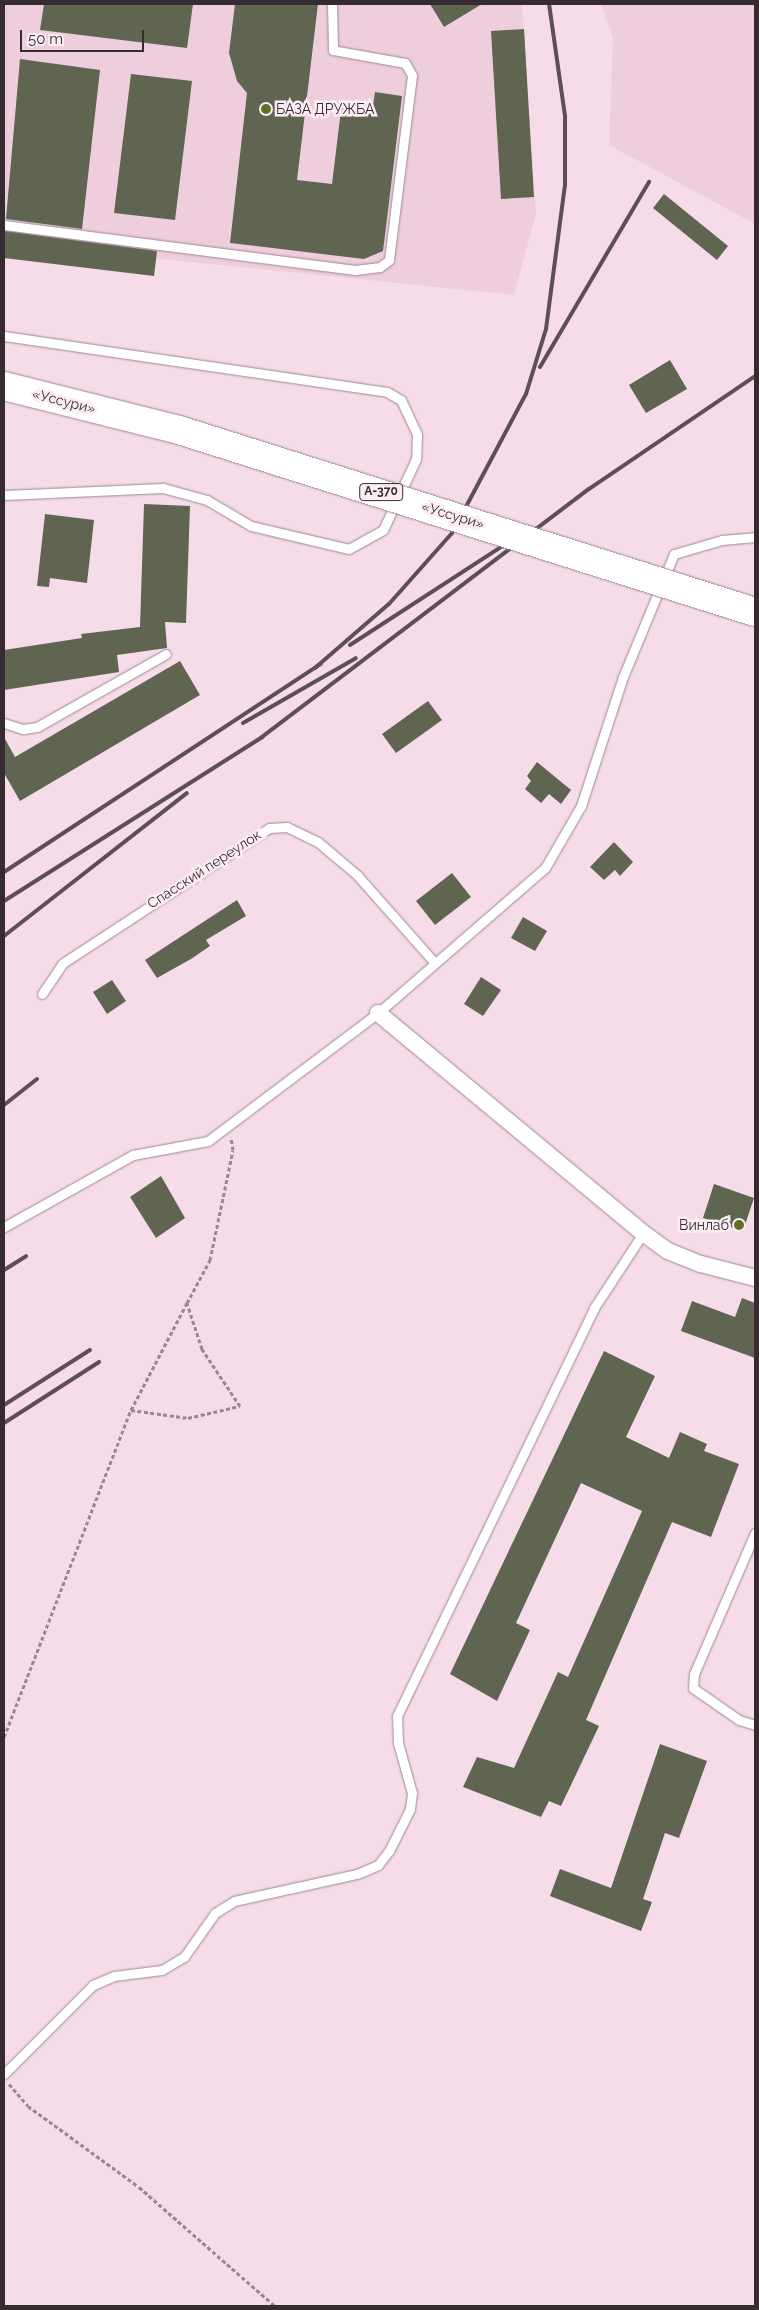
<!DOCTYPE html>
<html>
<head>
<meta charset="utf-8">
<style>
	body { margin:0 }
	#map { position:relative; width:759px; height:2310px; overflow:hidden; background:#f6dce9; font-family:Raleway,sans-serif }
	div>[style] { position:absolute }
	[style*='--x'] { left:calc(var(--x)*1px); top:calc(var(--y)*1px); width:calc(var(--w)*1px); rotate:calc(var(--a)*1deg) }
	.built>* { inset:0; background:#eecedd }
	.building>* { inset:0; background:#5f6550 }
	.path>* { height:3px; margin-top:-1.5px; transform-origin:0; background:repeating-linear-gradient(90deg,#9a8891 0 4px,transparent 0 6.5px) }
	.roads { filter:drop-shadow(0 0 1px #9e8792) drop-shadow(0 0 1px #9e8792) }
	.lane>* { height:9px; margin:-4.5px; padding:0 4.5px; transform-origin:4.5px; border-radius:4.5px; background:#fff }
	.street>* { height:16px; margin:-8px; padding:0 8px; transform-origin:8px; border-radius:8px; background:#fff }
	.rail>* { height:4px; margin:-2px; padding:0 2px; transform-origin:2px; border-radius:2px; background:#5d4f56 }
	.bridges { filter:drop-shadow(0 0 1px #9e8792) drop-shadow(0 0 1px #9e8792) }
	.highway-bridge>* { height:28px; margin:-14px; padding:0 14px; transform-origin:14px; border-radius:14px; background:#fff }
	.dots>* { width:14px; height:14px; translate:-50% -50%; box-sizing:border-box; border:2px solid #fcedf4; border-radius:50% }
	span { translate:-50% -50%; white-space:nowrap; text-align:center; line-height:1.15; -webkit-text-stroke:5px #fcedf4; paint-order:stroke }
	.shield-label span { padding:1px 4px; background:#fcedf4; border:1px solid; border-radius:4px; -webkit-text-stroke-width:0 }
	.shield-label { font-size:12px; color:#352b30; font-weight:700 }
	.poi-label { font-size:14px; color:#352b30 }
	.left { translate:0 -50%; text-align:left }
	.right { translate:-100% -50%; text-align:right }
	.street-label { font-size:14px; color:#352b30 }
	.frame { position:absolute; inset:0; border:5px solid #352b30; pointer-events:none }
	.scale { position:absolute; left:20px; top:30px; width:124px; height:22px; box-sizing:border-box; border:2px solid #352b30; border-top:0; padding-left:6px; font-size:15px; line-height:18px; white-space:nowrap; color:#352b30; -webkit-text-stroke:4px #fcedf4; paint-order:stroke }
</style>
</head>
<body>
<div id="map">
	<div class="built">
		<i style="clip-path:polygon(4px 4px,522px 4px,536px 214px,514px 295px,4px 243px)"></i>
		<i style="clip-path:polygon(601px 4px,755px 4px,755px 224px,609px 145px,613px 38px)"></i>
	</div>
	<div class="building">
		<i style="clip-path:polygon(44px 4px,193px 4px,187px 48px,40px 30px)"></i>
		<i style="clip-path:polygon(235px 4px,318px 4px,297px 180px,332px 184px,342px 102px,373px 106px,375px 92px,402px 96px,383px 251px,364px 259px,230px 243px,247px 93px,237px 81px,229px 53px)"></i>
		<i style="clip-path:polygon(430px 4px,482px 4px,444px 27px)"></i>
		<i style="clip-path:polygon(524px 29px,534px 197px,501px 199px,491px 31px)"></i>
		<i style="clip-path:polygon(20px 59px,100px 70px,82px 229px,6px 219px)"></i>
		<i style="clip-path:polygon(131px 74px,192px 81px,175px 220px,114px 213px)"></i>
		<i style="clip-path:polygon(664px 194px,728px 246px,717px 260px,653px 208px)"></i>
		<i style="clip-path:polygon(5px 231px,157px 251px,154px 276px,4px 258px)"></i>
		<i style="clip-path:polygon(670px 360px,687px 389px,646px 413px,629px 385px)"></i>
		<i style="clip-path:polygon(144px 504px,190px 506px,186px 623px,165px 622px,167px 648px,117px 655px,119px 672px,4px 690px,4px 650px,82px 638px,81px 634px,140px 627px)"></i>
		<i style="clip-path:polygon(45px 514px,94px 520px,87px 583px,50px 578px,49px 587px,37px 586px)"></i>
		<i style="clip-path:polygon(180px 661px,200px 695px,20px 801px,4px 773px,4px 737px,15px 757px)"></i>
		<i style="clip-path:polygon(428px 701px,442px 720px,396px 753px,382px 734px)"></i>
		<i style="clip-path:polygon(537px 762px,571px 790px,561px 804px,549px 794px,541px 803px,525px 789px,531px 781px,527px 776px)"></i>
		<i style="clip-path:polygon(614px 842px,633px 862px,620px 876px,615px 870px,604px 880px,590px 867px)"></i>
		<i style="clip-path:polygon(452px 873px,471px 897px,435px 925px,416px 901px)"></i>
		<i style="clip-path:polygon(237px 900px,246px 916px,206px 940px,210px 946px,191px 959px,157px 978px,145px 960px)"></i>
		<i style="clip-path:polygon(523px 917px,547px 931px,535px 951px,511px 938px)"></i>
		<i style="clip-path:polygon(481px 977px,501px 990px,483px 1016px,464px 1004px)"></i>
		<i style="clip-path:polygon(112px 980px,126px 1001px,107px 1014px,93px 992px)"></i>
		<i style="clip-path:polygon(161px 1176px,185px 1218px,156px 1238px,130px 1197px)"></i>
		<i style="clip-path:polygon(714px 1184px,754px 1198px,743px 1231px,703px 1218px)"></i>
		<i style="clip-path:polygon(742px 1298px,755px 1303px,755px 1358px,681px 1331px,692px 1301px,735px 1317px)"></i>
		<i style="clip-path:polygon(604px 1351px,655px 1376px,626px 1437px,669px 1458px,680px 1432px,707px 1444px,704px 1451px,739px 1464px,711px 1537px,672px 1522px,586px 1720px,599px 1726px,561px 1806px,549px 1801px,541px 1817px,463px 1787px,477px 1757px,514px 1768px,558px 1672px,568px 1677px,642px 1511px,581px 1483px,516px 1623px,530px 1630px,497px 1701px,450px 1674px)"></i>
		<i style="clip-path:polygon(660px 1744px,707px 1761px,679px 1838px,665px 1833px,643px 1899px,652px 1902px,641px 1931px,550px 1896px,560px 1869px,611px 1888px)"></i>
	</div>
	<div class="path">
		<i style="--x:131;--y:1410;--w:58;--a:8"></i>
		<i style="--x:188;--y:1418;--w:53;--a:-13"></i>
		<i style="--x:240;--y:1406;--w:69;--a:-123.7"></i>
		<i style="--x:202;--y:1349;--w:48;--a:-108.1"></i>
		<i style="--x:187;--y:1303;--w:49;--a:-61.9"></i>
		<i style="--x:210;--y:1260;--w:112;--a:-78.2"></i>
		<i style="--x:233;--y:1150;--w:13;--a:-99"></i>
		<i style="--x:4;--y:1737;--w:351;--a:-68.8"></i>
		<i style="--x:131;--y:1410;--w:121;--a:-62.4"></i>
		<i style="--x:9;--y:2084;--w:29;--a:49"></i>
		<i style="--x:28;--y:2106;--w:137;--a:36.1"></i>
		<i style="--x:139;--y:2187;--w:181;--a:41.2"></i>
	</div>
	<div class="roads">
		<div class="lane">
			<i style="--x:4;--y:225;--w:354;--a:7.3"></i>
			<i style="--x:355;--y:270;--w:25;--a:-7"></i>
			<i style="--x:380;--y:267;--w:11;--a:-38"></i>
			<i style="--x:389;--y:260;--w:186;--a:-82.9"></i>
			<i style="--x:412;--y:75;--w:14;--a:-120"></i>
			<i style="--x:405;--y:63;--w:73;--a:-169.8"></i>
			<i style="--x:333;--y:50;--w:46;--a:-91.2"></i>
			<i style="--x:4;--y:336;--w:387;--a:8.3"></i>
			<i style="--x:387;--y:392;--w:16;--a:30"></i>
			<i style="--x:401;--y:400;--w:38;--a:65"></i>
			<i style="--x:417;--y:435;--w:24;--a:92"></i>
			<i style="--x:416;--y:459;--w:78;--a:114.9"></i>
			<i style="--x:383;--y:530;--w:39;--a:151"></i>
			<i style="--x:349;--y:549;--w:101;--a:-166.8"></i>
			<i style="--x:251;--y:526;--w:51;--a:-149.4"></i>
			<i style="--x:207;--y:500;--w:46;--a:-164.7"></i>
			<i style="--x:163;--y:488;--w:159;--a:177.5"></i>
			<i style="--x:4;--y:723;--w:20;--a:18"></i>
			<i style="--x:23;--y:729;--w:14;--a:-8"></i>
			<i style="--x:37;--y:727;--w:148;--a:-29.5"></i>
			<i style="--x:42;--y:994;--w:37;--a:-56"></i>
			<i style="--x:63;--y:963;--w:246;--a:-33.2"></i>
			<i style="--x:269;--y:828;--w:18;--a:-3"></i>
			<i style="--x:287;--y:827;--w:34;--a:26"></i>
			<i style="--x:318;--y:842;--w:51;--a:40.2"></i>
			<i style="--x:357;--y:875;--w:116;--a:48.5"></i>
			<i style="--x:4;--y:1227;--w:148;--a:-29.2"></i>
			<i style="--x:133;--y:1155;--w:76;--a:-10.6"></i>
			<i style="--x:208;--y:1141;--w:213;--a:-37"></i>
			<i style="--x:378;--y:1013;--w:221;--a:-41"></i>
			<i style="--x:545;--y:868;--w:72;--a:-59.9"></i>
			<i style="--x:581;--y:806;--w:136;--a:-72"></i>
			<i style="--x:623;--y:677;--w:133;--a:-67.5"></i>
			<i style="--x:674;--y:554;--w:50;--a:-16.3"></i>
			<i style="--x:722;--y:540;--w:33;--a:-5"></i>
			<i style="--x:755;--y:1533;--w:154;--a:113.4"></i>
			<i style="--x:694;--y:1674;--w:14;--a:94"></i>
			<i style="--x:693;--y:1688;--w:56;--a:34.8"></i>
			<i style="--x:739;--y:1720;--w:17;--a:17"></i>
			<i style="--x:4;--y:2074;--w:126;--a:-45"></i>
			<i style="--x:93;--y:1985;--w:23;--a:-23"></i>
			<i style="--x:114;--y:1976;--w:48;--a:-7.1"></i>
			<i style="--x:162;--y:1970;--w:26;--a:-31"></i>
			<i style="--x:184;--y:1957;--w:54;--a:-54.8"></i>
			<i style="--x:215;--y:1913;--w:22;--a:-32"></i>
			<i style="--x:234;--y:1901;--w:126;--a:-12.4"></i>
			<i style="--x:357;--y:1874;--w:23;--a:-23"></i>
			<i style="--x:378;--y:1865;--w:18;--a:-52"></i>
			<i style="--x:389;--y:1851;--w:47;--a:-63.4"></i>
			<i style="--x:410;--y:1809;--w:16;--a:-83"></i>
			<i style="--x:412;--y:1793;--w:52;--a:-105.6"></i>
			<i style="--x:398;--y:1743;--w:27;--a:-92"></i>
			<i style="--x:397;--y:1716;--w:453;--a:-64.2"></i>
			<i style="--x:594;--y:1308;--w:90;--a:-56.8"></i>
		</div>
		<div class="street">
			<i style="--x:378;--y:1013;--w:344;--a:39.7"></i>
			<i style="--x:643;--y:1233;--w:31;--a:36"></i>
			<i style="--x:668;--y:1251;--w:35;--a:22"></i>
			<i style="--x:701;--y:1264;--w:56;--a:14.5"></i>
		</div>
	</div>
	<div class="rail">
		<i style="--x:540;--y:367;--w:215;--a:-59.5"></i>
		<i style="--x:350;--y:645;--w:200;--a:-33"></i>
		<i style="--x:315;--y:668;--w:98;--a:-40.9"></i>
		<i style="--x:389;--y:604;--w:95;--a:-48.4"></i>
		<i style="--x:452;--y:533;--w:157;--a:-62"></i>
		<i style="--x:526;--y:394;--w:68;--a:-72.9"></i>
		<i style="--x:546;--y:329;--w:145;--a:-82.5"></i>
		<i style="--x:565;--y:185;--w:69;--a:-90"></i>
		<i style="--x:565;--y:116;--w:113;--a:-98.1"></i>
		<i style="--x:243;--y:723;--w:130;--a:-29.9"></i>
		<i style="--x:4;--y:872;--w:379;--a:-33.3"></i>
		<i style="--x:4;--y:901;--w:306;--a:-32.4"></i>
		<i style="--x:262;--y:737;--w:410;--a:-37.2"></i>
		<i style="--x:589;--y:489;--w:201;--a:-34.2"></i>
		<i style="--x:4;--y:936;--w:232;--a:-38"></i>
		<i style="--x:4;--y:1105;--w:42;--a:-38.2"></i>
		<i style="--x:4;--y:1270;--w:26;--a:-32"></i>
		<i style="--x:4;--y:1405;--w:102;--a:-32.6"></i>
		<i style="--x:4;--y:1423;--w:113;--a:-32.7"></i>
	</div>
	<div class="bridges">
		<div class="highway-bridge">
			<i style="--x:4;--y:386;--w:180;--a:14.1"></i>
			<i style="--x:179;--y:430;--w:604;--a:17.54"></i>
		</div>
	</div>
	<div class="dots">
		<i style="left:266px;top:109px;background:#5e7120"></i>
		<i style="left:739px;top:1225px;background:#5e7120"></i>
	</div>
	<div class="shield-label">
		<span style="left:381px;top:492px">А-370</span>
	</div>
	<div class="poi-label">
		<span class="left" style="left:276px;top:109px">БАЗА ДРУЖБА</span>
		<span class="right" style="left:729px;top:1225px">Винлаб</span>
	</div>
	<div class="street-label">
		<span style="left:64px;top:401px;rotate:14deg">«Уссури»</span>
		<span style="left:453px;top:515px;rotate:17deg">«Уссури»</span>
		<span style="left:204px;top:869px;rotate:-33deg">Спасский переулок</span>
	</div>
	<div class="frame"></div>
	<div class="scale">50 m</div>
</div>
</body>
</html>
